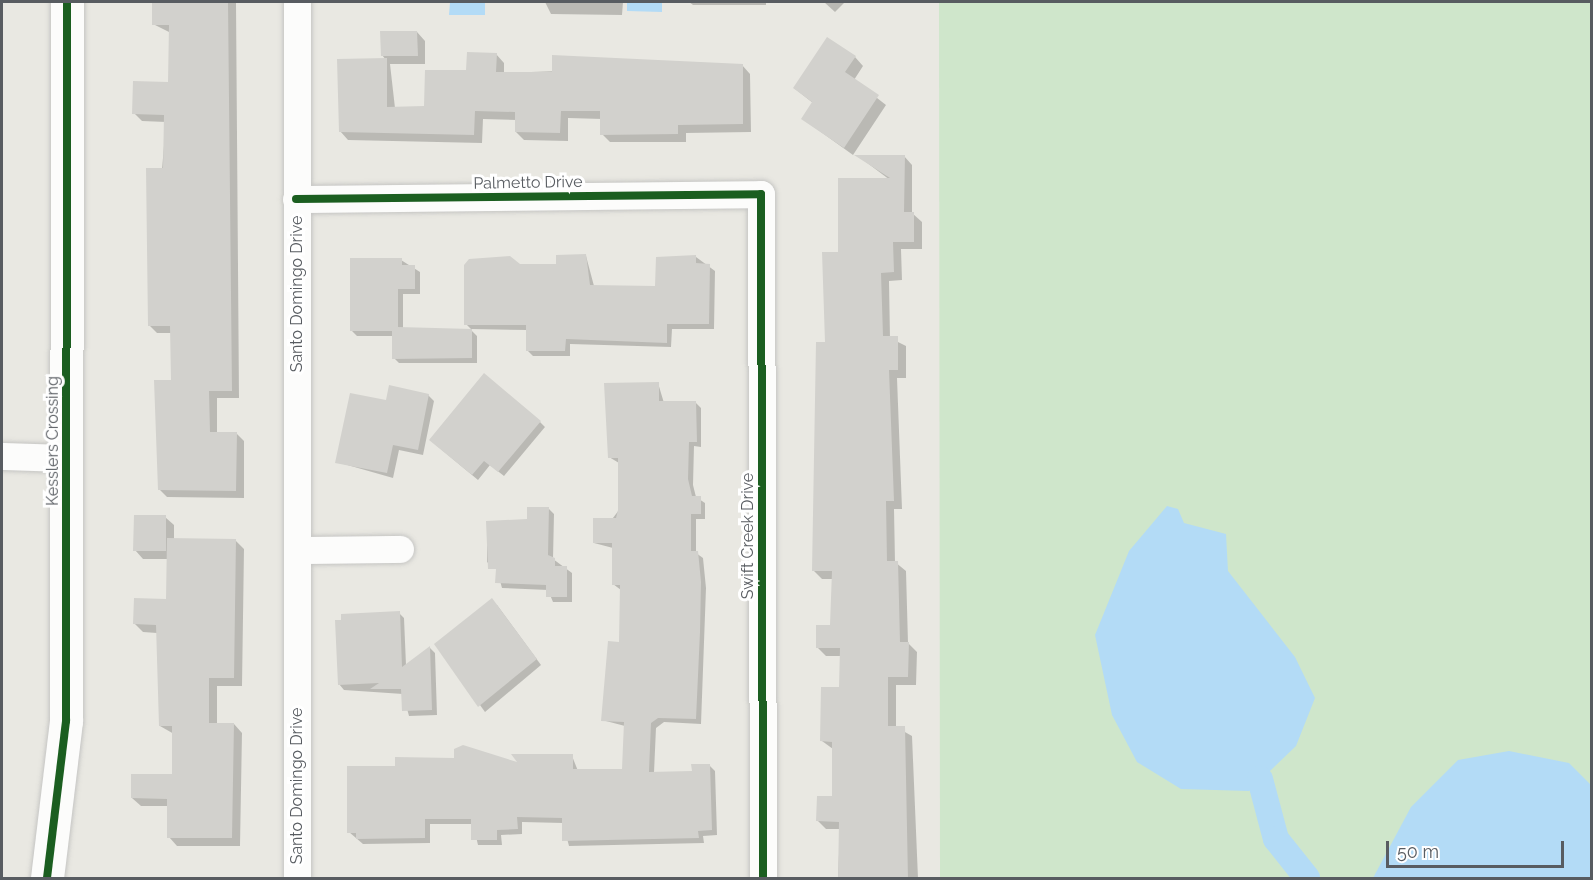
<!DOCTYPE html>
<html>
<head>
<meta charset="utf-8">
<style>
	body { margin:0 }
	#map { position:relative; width:1593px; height:880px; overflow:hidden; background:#e9e8e2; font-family:Raleway,sans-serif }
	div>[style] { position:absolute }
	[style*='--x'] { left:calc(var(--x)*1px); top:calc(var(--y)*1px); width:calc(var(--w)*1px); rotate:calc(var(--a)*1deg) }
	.green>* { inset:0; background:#cfe6cb }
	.water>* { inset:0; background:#b3dbf6 }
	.shadow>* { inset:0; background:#0003 }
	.canal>* { height:26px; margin:-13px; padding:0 13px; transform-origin:13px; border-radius:13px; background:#b3dbf6 }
	.building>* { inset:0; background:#d2d1cd }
	.roads { filter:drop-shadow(0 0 2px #c5c5c3) drop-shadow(0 0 2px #c5c5c3) }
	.minor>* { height:27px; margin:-13.5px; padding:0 13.5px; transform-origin:13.5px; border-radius:13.5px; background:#fcfcfb }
	.tertiary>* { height:33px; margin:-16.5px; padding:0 16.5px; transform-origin:16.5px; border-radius:16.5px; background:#fcfcfb }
	.cycleway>* { height:8px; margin:-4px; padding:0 4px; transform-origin:4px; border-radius:4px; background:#1b5e20 }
	span { translate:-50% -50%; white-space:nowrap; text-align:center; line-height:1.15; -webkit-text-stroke:6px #fff; paint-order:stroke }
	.street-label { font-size:16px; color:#585c61 }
	.frame { position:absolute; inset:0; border:3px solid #585c61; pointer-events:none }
	.scale { position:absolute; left:1386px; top:841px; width:178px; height:27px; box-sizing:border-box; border:3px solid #585c61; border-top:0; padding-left:8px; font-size:18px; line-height:21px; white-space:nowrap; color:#585c61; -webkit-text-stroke:4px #fff; paint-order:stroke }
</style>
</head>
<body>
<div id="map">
	<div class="green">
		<i style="clip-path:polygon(939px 2px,1591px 2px,1591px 878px,940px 878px)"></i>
	</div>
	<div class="water">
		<i style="clip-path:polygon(450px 2px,485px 2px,485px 15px,449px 15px)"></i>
		<i style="clip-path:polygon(627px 2px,662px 2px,662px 12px,627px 11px)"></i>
		<i style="clip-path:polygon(1167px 506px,1178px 509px,1184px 523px,1226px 534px,1228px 571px,1295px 657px,1315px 698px,1296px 746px,1249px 791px,1181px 789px,1137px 762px,1112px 715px,1095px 635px,1129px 551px)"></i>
		<i style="clip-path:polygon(1509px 751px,1569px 763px,1591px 785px,1591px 878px,1373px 878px,1411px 807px,1458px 760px)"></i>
	</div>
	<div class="shadow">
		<i style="clip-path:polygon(153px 2px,236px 2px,239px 398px,217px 398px,217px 433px,236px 433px,244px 441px,244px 498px,167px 497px,159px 489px,172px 381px,172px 333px,157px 333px,149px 325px,166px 122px,142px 121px,134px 113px,170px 83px,171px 33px,153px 24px)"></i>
		<i style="clip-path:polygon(545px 2px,623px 2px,622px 15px,551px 14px)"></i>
		<i style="clip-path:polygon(689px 2px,766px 2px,766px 5px,693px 5px)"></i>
		<i style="clip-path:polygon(824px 2px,845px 2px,835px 12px)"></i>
		<i style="clip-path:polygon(417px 32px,425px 41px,425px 64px,390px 64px,395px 108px,425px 108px,496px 54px,504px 63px,504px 73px,742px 65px,750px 74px,751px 132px,686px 133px,686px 142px,610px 142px,602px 134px,602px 119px,568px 118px,568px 141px,524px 140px,516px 132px,516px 120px,483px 119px,482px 143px,348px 140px,340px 131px,386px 60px,382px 55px)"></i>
		<i style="clip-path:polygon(855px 57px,863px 66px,854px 80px,886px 105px,853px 155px,803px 119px,813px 103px,794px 88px)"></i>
		<i style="clip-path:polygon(858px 156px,904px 156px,912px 165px,912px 213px,922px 222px,922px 249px,901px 249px,902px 280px,889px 281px,890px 338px,906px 346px,906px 378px,897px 378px,902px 509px,894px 509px,895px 562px,906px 571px,908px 643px,917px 652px,916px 685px,896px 685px,896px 727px,912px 736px,918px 878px,838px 878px,840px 829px,826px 829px,818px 821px,833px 798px,833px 749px,822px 741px,840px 689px,841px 656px,826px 656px,817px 647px,832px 626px,833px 579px,822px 579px,814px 571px,827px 343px,839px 253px,890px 180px)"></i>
		<i style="clip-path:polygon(586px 256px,594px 286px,657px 287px,696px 257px,715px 271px,714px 329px,672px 329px,671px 347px,570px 344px,570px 356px,533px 356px,527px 350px,527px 330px,471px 329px,466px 324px,519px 265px,558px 266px)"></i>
		<i style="clip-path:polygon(401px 260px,420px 272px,420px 294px,403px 294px,403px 329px,471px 330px,477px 336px,477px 363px,399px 363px,394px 358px,394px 336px,357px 336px,352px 331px)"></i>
		<i style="clip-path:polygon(658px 383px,664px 403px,695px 402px,701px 408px,701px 447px,694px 446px,693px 485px,696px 497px,705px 503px,705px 519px,696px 519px,696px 553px,703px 558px,706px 588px,701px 724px,664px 722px,656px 728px,654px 773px,693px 772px,709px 765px,715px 771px,717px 835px,703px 836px,704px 843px,569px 846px,563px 823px,522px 822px,522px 834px,501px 835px,502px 845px,478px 845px,473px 824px,430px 824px,430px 843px,363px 844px,349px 832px,521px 765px,572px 756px,578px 771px,623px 770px,625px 726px,602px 720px,621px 643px,621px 590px,613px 584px,613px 548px,594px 543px,619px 510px,619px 463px,609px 457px)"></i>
		<i style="clip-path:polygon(428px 395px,434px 401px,423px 455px,399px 450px,393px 478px,337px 462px,387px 402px)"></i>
		<i style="clip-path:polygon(540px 422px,545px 427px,504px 476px,490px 465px,478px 480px,436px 445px)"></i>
		<i style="clip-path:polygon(549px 509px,554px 514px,553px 559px,572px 573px,572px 602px,553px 602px,548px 590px,502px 588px,497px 570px,487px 562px,487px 523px,528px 520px)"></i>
		<i style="clip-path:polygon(165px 517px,174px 525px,174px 540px,235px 540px,244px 549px,242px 686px,217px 686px,217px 725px,234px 724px,242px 733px,240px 846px,177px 846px,169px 837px,169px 806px,141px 806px,132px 798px,174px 775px,174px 734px,160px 726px,157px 633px,143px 632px,135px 624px,168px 600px,169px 559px,143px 559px,135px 550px)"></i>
		<i style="clip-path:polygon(497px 605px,541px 665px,485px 712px,436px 644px)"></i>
		<i style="clip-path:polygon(399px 613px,404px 618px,406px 665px,430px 648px,435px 653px,437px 715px,409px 716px,403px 694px,344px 690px,339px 684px)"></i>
	</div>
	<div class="canal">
		<i style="--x:1260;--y:779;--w:62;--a:75.1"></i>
		<i style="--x:1276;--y:839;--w:50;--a:51.5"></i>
	</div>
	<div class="building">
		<i style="clip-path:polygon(152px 2px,228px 2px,232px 391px,209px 391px,210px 432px,237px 432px,236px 491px,158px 490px,154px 380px,171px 380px,170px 326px,148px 326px,146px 168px,163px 168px,164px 115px,132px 114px,133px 81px,168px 82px,169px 25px,152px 25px)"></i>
		<i style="clip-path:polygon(380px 31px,417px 31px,418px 56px,381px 56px)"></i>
		<i style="clip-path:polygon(827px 37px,856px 56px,845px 72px,879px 95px,844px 148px,801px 119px,812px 102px,793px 88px)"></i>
		<i style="clip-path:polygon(467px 52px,497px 53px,496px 72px,552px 72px,552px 55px,743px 64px,743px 124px,678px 125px,678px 134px,600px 135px,600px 111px,561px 111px,560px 133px,515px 132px,515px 112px,475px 111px,474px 135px,339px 132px,337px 59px,387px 58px,387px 107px,424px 106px,425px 70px,466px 70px)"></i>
		<i style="clip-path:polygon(854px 155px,905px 155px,904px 212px,914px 212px,914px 242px,893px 242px,894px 272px,881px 273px,883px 336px,898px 336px,898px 370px,889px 370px,894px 501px,886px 501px,887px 561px,898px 561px,900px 642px,909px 642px,908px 677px,888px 677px,888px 726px,905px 726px,908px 879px,838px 879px,839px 822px,816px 821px,817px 796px,832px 796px,832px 742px,820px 741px,821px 687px,839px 687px,840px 648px,816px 648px,816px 625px,830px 625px,832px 571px,812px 571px,816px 342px,825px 342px,822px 252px,838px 252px,838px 178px,890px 178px)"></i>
		<i style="clip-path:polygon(586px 254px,590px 285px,655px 286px,656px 257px,696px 255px,696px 263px,710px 264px,709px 324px,667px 324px,667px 343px,566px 339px,565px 351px,526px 351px,526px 325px,464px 325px,464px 265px,469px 259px,510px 256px,520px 264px,556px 264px,556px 255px)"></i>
		<i style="clip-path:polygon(350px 258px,402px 258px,402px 265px,415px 265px,415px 289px,398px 289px,398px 327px,472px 329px,472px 358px,392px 359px,392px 331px,350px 331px)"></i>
		<i style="clip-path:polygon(484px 373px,541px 421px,498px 472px,484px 461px,472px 475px,429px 440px)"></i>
		<i style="clip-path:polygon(659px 382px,659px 401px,696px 401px,697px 442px,689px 442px,688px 479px,692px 496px,701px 496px,701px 514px,691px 514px,691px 551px,698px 551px,701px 582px,700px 632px,696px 719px,658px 718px,651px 723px,649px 772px,692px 771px,691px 764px,710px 764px,712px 830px,698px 831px,699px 838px,562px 841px,562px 818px,517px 817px,518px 829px,497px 830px,497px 840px,471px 840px,471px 819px,425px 819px,425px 838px,356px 839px,356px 833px,347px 833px,347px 766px,395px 766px,395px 757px,454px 758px,454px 749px,463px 745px,517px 762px,511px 754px,573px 754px,573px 769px,622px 769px,624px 722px,601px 721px,608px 641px,619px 642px,620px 585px,612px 585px,612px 543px,593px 543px,593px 518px,616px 518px,618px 510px,618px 458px,608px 458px,604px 383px)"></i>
		<i style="clip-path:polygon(389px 385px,429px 394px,418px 450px,393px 445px,387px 473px,335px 463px,350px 393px,386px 400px)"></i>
		<i style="clip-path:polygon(527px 507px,549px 507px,548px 555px,555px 558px,555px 566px,567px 566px,567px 597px,546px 597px,546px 585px,495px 583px,496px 569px,488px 569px,486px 521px,527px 519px)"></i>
		<i style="clip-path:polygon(134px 515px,166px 515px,166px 551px,133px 551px)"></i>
		<i style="clip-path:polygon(167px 538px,236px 539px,234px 678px,209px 678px,209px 723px,234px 723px,232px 838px,167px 838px,167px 799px,131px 798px,131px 774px,172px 774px,172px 726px,159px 726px,156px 625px,133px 624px,134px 598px,166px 599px)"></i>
		<i style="clip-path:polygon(492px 598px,537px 659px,478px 707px,434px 644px)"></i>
		<i style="clip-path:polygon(400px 611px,402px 667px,430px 646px,432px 710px,402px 711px,401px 689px,370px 689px,379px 683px,338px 685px,335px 620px,341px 620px,341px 614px)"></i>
	</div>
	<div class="roads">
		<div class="minor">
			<i style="--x:296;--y:199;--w:465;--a:-0.6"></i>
			<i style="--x:761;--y:194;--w:684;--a:89.83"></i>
			<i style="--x:2;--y:456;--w:64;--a:1.8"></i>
			<i style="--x:298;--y:550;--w:102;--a:-0.6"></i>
			<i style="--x:297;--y:878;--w:876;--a:-90"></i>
		</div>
		<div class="tertiary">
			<i style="--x:47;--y:878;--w:158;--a:-83.1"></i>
			<i style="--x:66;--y:721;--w:719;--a:-89.92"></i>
		</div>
	</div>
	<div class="cycleway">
		<i style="--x:296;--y:199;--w:465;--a:-0.6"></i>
		<i style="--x:761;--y:194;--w:684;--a:89.83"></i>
		<i style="--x:47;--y:878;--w:158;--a:-83.1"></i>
		<i style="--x:66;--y:721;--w:719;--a:-89.92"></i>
	</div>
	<div class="street-label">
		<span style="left:528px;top:183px;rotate:-1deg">Palmetto Drive</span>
		<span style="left:297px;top:294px;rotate:-90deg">Santo Domingo Drive</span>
		<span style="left:53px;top:441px;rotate:-90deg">Kesslers Crossing</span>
		<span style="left:748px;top:536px;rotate:-90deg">Swift Creek Drive</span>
		<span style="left:297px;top:786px;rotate:-90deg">Santo Domingo Drive</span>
	</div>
	<div class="frame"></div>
	<div class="scale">50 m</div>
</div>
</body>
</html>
